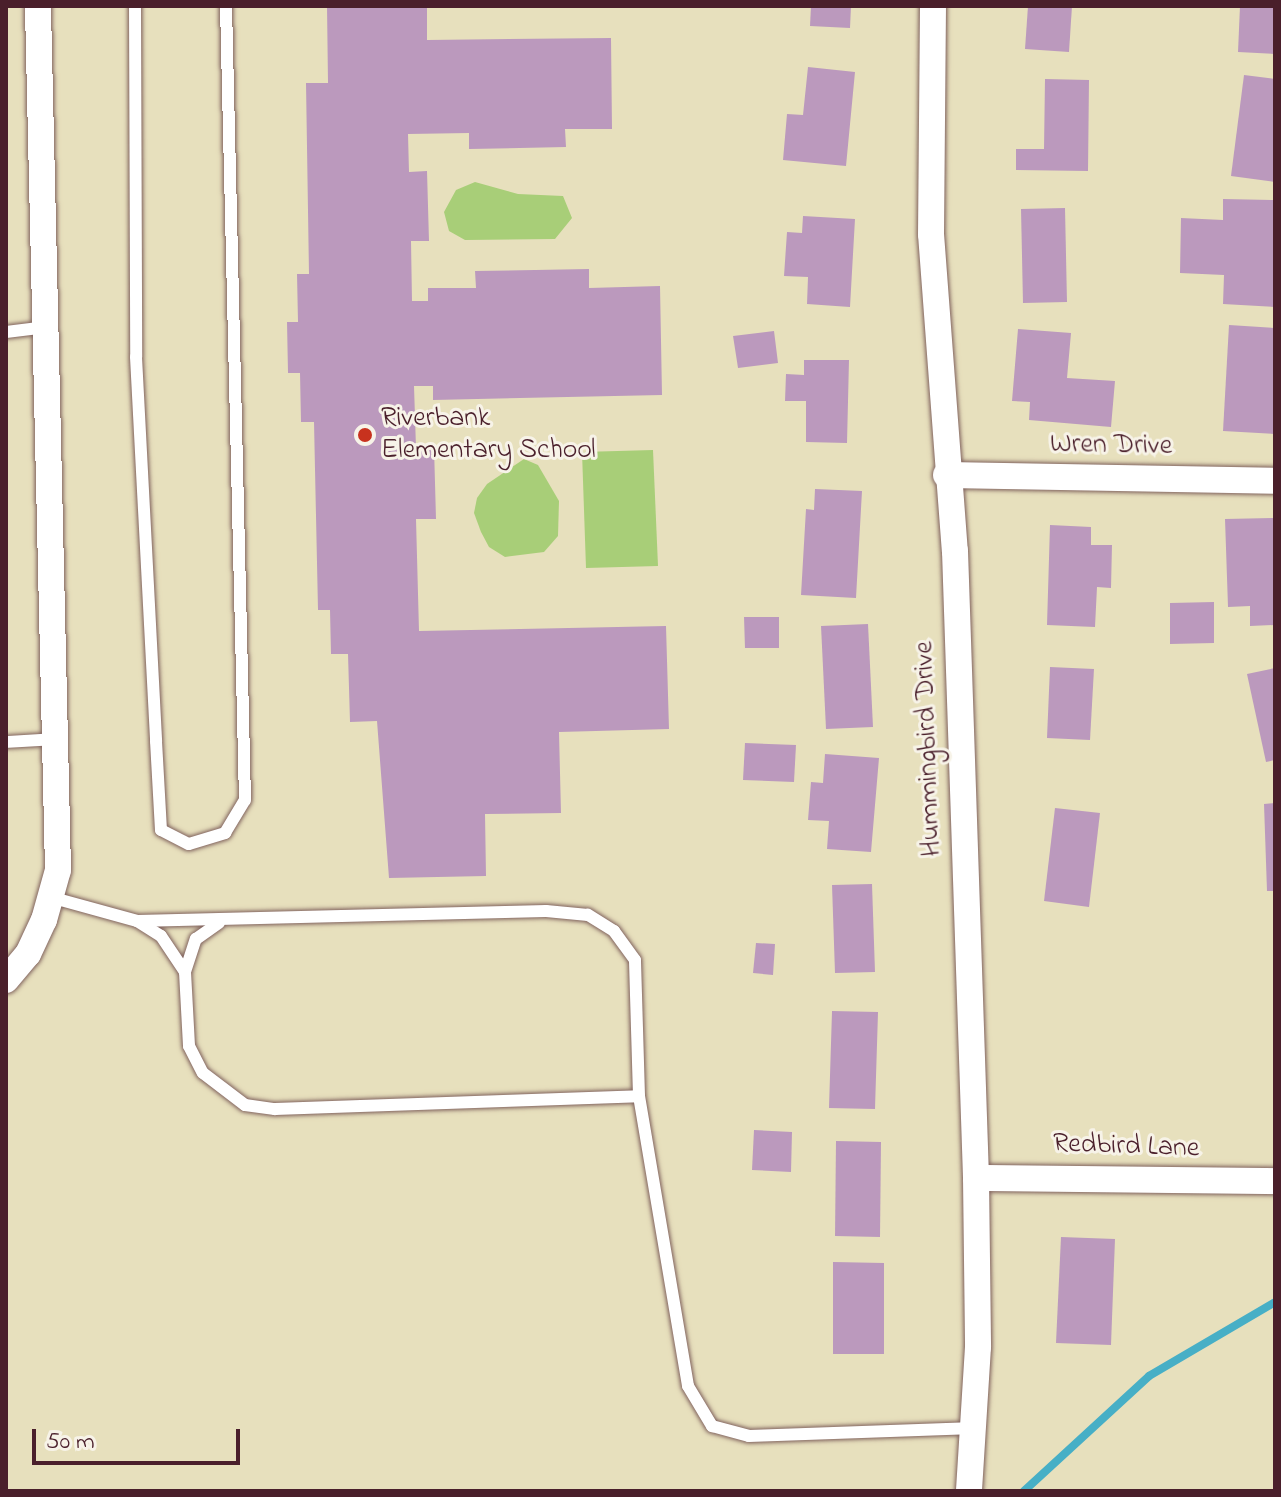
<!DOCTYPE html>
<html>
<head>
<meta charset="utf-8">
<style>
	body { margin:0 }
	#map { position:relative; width:1281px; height:1497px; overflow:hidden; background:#e7e0bd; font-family:"Indie Flower",sans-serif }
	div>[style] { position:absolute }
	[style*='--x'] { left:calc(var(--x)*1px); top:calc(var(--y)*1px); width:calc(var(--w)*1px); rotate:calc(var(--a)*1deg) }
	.green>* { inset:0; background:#a8ce78 }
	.stream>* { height:8px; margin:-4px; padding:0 4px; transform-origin:4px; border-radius:4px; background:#47afc6 }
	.building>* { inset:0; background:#bb99bd }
	.roads { filter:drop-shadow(0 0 2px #81635e) drop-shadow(0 0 2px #81635e) }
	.service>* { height:12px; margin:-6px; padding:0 6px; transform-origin:6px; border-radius:6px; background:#fff }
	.minor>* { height:26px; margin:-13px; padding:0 13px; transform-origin:13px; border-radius:13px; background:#fff }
	.dots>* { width:22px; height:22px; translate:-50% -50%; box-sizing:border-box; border:4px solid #f7f3e8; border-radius:50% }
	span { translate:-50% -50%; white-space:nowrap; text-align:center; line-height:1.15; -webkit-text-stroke:6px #f7f3e8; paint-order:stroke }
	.poi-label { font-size:28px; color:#4a1f2b }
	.left { translate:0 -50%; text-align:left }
	.street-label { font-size:28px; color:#4a1f2b }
	.frame { position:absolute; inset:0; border:8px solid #4a1f2b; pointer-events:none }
	.scale { position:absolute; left:32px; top:1429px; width:208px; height:36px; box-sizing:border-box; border:4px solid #4a1f2b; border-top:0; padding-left:10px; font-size:24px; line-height:28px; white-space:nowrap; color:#4a1f2b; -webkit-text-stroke:6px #f7f3e8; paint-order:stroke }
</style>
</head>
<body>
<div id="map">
	<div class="green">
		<i style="clip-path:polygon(475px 182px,518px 194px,563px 196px,572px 218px,555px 239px,465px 240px,449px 231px,444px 212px,456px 190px)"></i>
		<i style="clip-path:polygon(653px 450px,658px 566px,586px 568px,582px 452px)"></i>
		<i style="clip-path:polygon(524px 459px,538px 465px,559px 501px,558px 536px,544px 552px,505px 557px,489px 547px,481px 532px,474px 513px,477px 498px,487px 484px)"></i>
	</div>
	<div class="stream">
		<i style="--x:1024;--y:1491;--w:170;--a:-42.6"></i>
		<i style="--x:1149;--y:1376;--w:146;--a:-30.4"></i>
	</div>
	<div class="building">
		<i style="clip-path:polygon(327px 6px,427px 6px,427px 40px,611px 38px,612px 129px,565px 129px,566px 147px,469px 149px,469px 133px,408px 134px,409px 172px,427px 171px,429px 241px,411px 241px,412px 301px,428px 301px,428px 288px,476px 288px,475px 271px,589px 269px,589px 288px,660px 286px,662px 395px,433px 400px,433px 386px,414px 386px,416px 448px,434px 447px,436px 519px,416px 519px,419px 631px,666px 626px,669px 729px,559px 732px,561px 813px,485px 814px,486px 876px,389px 878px,377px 721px,350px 722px,348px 654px,331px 654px,330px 610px,318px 610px,314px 422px,301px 422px,300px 373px,288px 373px,287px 322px,298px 322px,297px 274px,309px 274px,306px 83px,328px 83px)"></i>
		<i style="clip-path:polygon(811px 6px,851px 6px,850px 28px,810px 26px)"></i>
		<i style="clip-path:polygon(1028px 6px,1072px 6px,1069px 52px,1025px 49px)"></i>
		<i style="clip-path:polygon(1240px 6px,1275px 6px,1275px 54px,1238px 52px)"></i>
		<i style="clip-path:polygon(808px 67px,855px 72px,846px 166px,783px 160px,787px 114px,803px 115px)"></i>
		<i style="clip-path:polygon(1244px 75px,1275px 79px,1275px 182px,1231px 176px)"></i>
		<i style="clip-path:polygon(1045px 79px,1089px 80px,1088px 171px,1016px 170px,1016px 149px,1044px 149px)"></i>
		<i style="clip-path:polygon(1223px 199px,1275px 200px,1275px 307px,1223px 304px,1224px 275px,1180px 273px,1181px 218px,1223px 220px)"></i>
		<i style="clip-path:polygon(1065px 208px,1067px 302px,1023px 303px,1021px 209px)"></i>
		<i style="clip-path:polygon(803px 216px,855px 219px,850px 307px,807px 304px,808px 277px,784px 276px,787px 232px,802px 233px)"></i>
		<i style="clip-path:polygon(1229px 325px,1275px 328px,1275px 434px,1223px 431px)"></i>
		<i style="clip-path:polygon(1018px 329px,1071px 333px,1067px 378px,1115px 381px,1111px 427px,1029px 420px,1030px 402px,1012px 401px)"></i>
		<i style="clip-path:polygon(774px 331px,778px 363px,738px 368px,733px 336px)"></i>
		<i style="clip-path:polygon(804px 360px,849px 360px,847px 443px,806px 442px,806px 401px,785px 401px,786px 374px,804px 375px)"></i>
		<i style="clip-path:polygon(815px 489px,862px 491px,856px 598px,801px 595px,806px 509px,814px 510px)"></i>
		<i style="clip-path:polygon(1275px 518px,1275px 625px,1250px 626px,1250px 606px,1228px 607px,1225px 519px)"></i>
		<i style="clip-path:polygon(1050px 525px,1091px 527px,1091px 545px,1112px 545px,1111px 588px,1097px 587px,1095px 627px,1047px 625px)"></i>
		<i style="clip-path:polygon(1214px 602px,1214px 643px,1170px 644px,1170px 603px)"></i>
		<i style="clip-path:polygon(744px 617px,779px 617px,779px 648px,745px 648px)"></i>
		<i style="clip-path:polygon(868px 624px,873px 727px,826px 729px,821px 626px)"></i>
		<i style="clip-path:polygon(1050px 667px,1094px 669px,1090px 740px,1047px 738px)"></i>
		<i style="clip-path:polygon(1275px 668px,1275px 760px,1266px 762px,1247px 674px)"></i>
		<i style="clip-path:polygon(745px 743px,796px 745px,794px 782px,743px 780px)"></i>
		<i style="clip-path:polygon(825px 754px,879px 758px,871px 852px,827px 849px,829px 821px,808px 820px,811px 782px,823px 783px)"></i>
		<i style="clip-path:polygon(1275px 803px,1275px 891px,1267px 891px,1264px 804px)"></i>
		<i style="clip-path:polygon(1055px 808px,1100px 813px,1089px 907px,1044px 901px)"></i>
		<i style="clip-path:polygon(872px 884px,875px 972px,835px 973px,832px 885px)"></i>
		<i style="clip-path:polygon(756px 943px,775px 944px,773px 975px,753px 973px)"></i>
		<i style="clip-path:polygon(832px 1011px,878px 1012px,875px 1109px,829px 1108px)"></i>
		<i style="clip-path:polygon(754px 1130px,792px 1132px,791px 1172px,752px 1170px)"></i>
		<i style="clip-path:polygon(836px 1141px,881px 1142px,880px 1237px,835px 1236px)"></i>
		<i style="clip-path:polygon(1061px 1237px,1115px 1239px,1111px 1345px,1056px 1343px)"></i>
		<i style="clip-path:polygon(833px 1262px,884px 1263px,884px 1354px,833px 1354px)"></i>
	</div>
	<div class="roads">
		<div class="service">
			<i style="--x:135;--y:6;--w:351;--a:89.8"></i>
			<i style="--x:136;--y:357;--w:385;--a:87"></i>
			<i style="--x:156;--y:741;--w:89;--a:86.8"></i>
			<i style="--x:161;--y:830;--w:31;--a:27"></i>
			<i style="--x:189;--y:844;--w:38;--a:-17"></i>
			<i style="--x:225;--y:833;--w:39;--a:-59"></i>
			<i style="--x:245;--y:800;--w:794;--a:-91.37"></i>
			<i style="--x:6;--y:332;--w:39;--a:-7"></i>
			<i style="--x:6;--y:742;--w:49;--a:-3.5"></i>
			<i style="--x:50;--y:897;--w:90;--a:15.4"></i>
			<i style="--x:137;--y:921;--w:28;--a:32"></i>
			<i style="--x:161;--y:936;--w:43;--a:56.3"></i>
			<i style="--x:185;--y:972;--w:74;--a:86.9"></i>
			<i style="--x:189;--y:1046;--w:30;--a:63"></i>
			<i style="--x:203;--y:1073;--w:53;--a:37.3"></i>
			<i style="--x:245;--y:1105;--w:30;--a:8"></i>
			<i style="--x:275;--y:1109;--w:364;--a:-2"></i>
			<i style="--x:639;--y:1096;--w:136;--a:-91.7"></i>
			<i style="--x:635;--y:960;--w:36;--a:-126"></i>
			<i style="--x:614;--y:931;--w:31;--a:-148"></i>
			<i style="--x:588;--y:915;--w:42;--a:-174.6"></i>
			<i style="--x:546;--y:911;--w:409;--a:178.6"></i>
			<i style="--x:185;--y:972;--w:35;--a:-72"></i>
			<i style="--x:196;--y:939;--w:28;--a:-35"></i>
			<i style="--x:639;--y:1096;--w:294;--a:80.4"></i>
			<i style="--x:688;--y:1386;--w:47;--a:59"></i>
			<i style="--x:712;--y:1426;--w:38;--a:15"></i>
			<i style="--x:749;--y:1436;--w:226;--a:-2"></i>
		</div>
		<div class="minor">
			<i style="--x:933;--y:6;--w:228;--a:90.5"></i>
			<i style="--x:931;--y:234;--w:318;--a:85.7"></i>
			<i style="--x:955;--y:551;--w:627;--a:88.08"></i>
			<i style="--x:976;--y:1178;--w:169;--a:89.3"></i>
			<i style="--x:978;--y:1347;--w:144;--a:93.6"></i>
			<i style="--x:946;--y:475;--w:329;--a:1"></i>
			<i style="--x:6;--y:980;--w:34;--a:-50"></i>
			<i style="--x:28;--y:954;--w:38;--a:-65"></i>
			<i style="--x:44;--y:920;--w:52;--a:-74.4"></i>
			<i style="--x:58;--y:870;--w:864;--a:-91.33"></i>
			<i style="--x:976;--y:1178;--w:299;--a:0.6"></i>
		</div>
	</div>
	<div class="dots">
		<i style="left:365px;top:435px;background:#c8321e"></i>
	</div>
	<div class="poi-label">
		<span class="left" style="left:381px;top:435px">Riverbank<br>Elementary School</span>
	</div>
	<div class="street-label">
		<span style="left:1111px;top:446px;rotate:1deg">Wren Drive</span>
		<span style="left:929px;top:749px;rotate:-92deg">Hummingbird Drive</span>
		<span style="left:1126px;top:1147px;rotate:2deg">Redbird Lane</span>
	</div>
	<div class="frame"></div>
	<div class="scale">50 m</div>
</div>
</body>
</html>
